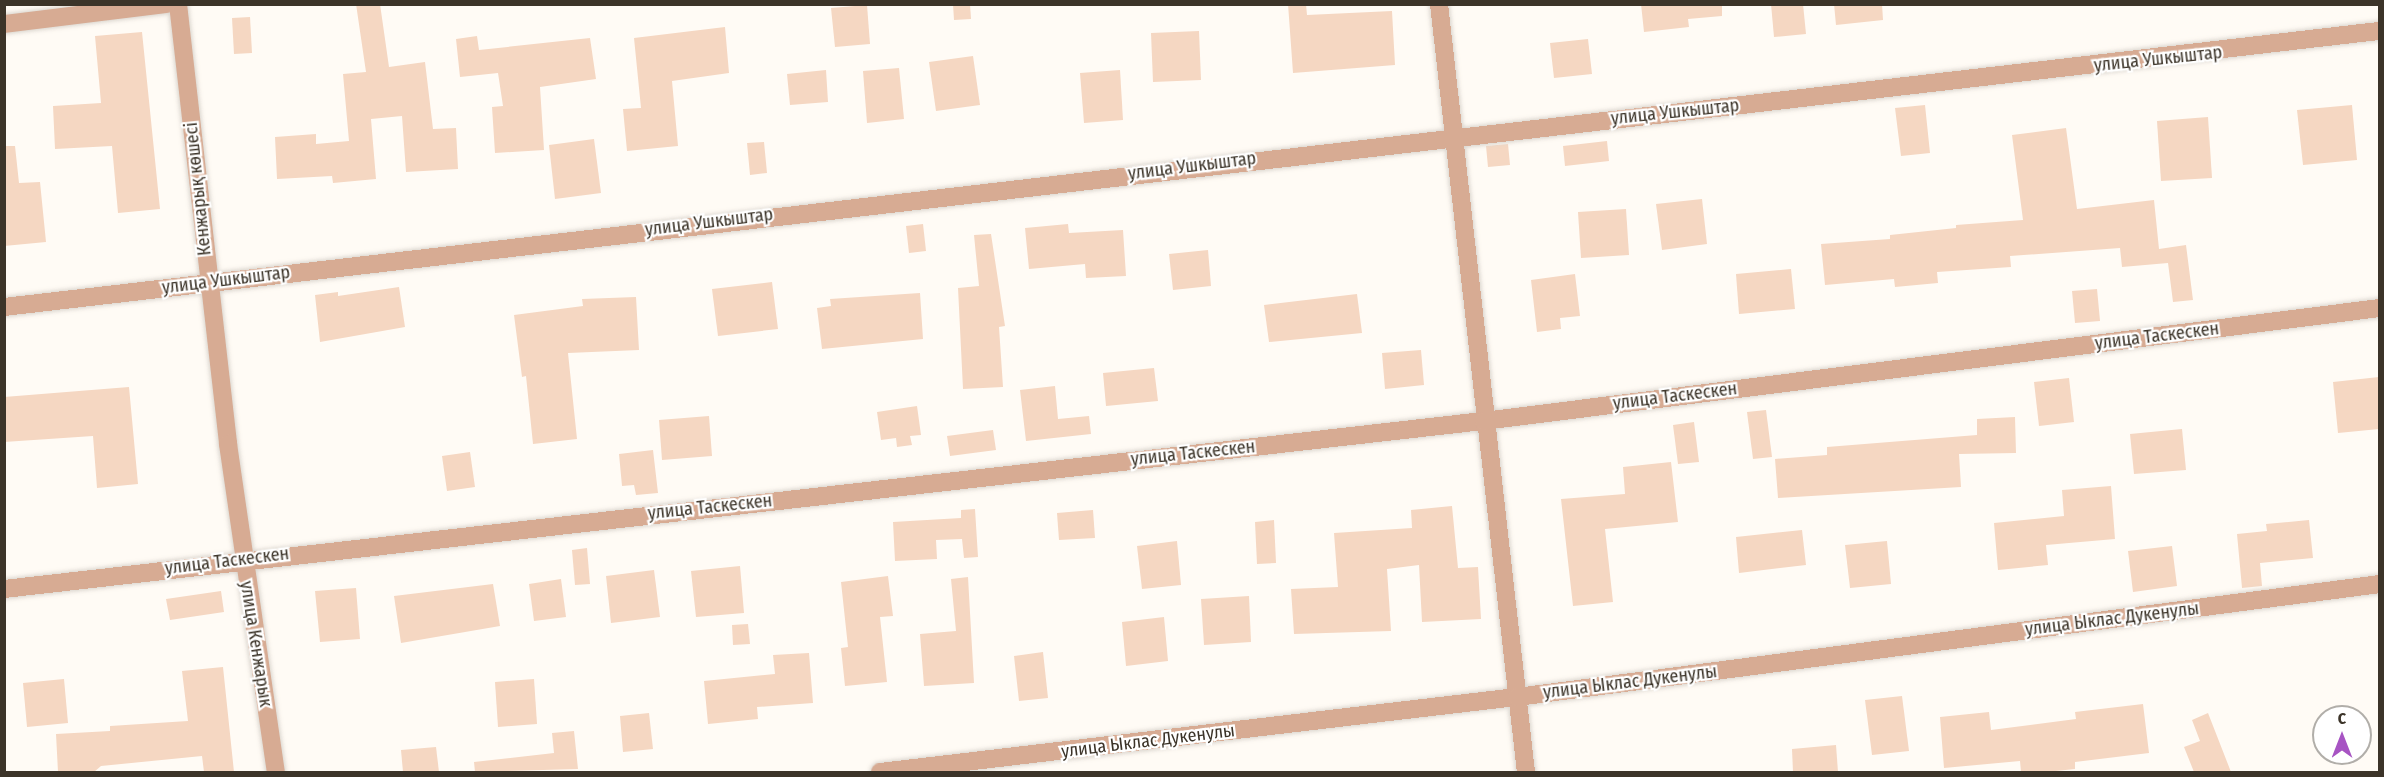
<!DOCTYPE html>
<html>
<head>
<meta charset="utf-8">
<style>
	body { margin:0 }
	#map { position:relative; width:2384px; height:777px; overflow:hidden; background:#fffbf5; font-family:"Fira Sans Condensed",sans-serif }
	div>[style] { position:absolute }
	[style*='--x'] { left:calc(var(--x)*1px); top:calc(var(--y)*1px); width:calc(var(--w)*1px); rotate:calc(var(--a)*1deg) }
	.building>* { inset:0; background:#f5d7c2 }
	.roads { filter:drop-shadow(0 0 2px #dcd7d0) drop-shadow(0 0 2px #dcd7d0) }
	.street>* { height:18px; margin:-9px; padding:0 9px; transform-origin:9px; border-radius:9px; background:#d7ab93 }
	span { translate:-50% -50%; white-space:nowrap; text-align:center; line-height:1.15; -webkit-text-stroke:4.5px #fff; paint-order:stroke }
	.street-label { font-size:18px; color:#3c3429 }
	.frame { position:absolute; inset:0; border:6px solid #3c3429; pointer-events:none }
	.north { position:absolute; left:2312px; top:705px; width:60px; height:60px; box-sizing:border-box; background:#fff; border:2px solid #b1aea9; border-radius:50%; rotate:0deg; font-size:16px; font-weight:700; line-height:24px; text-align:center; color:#3c3429 }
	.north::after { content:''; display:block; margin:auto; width:21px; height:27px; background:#a754c3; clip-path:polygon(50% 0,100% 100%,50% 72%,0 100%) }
</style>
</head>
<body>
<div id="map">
	<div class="building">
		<i style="clip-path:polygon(356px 4px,380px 4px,389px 67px,425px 62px,433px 129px,456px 128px,458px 169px,406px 172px,402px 116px,371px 119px,376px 179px,333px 183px,332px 176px,277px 179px,275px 137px,316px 134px,316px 144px,349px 141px,343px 74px,366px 72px)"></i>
		<i style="clip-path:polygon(953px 4px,970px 4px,971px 19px,954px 20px)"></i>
		<i style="clip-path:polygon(1288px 4px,1306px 4px,1307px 15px,1392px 11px,1395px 65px,1293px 73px)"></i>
		<i style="clip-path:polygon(1641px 4px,1722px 4px,1722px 16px,1688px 19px,1689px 27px,1644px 32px)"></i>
		<i style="clip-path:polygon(1771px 4px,1803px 4px,1806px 34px,1774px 37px)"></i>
		<i style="clip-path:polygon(1834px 4px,1882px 4px,1883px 20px,1836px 25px)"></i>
		<i style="clip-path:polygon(867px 5px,870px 44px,835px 47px,831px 8px)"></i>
		<i style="clip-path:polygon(250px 17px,252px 53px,234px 54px,232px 18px)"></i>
		<i style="clip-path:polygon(725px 27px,729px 73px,672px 81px,678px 146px,627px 151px,623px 109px,641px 108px,634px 38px)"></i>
		<i style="clip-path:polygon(1199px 31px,1201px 80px,1153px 82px,1151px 33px)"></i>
		<i style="clip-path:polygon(142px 32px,160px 209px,118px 213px,112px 146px,55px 149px,53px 106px,101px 103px,95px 36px)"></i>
		<i style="clip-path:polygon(477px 36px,479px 50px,590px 38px,596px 79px,540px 87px,544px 150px,495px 153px,492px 107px,503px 106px,498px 73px,460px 77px,456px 39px)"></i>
		<i style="clip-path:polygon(1588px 39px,1592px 74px,1554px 78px,1550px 43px)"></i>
		<i style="clip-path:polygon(973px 56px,980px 105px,936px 111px,929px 62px)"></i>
		<i style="clip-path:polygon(899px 68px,904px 119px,867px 123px,863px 71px)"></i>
		<i style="clip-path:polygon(826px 70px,828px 102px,790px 105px,787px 74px)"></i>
		<i style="clip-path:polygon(1120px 70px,1123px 120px,1084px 123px,1080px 73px)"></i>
		<i style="clip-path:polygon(1925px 105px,1930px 153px,1901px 156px,1895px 108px)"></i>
		<i style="clip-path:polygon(2352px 105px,2357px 160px,2303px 165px,2297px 110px)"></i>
		<i style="clip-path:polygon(2208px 117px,2212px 178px,2161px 181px,2157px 121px)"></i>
		<i style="clip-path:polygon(2066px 128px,2077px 209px,2154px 200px,2159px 249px,2186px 245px,2193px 300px,2173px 302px,2168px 263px,2122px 267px,2120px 248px,2010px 256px,2011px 267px,1937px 272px,1938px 283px,1895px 287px,1894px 279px,1825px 285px,1821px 244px,1890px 239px,1890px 235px,1956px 228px,1956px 225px,2023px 220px,2012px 135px)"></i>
		<i style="clip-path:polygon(594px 139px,601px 193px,555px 199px,549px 145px)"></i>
		<i style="clip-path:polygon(1607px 141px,1609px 161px,1565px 166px,1563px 146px)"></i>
		<i style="clip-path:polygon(764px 142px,767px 173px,750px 175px,747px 143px)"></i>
		<i style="clip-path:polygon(1508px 144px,1510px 165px,1488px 167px,1486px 146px)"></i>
		<i style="clip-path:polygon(4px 146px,15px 146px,19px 183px,40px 182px,46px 242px,4px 246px)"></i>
		<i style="clip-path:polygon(1702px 199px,1707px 244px,1662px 250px,1656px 204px)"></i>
		<i style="clip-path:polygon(1626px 209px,1629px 255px,1581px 258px,1578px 212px)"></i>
		<i style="clip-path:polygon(923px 224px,926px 251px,909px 253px,906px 226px)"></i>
		<i style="clip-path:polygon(1068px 224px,1069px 233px,1123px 230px,1126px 276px,1086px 278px,1085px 264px,1029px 269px,1025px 228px)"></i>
		<i style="clip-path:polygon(991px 234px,1005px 326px,999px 327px,1003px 387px,963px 389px,958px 288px,979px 286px,974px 235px)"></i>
		<i style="clip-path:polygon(1208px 250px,1211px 286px,1173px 290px,1169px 254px)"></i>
		<i style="clip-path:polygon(1791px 269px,1795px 309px,1739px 314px,1736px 274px)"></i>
		<i style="clip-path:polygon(1575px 274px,1580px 316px,1560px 318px,1561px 329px,1537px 332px,1531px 280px)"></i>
		<i style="clip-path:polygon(772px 282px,778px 329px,718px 336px,712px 289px)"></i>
		<i style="clip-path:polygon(399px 287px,405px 327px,320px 342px,315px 295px,338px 292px,338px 296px)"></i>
		<i style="clip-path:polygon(2097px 289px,2100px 321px,2075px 323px,2072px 291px)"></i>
		<i style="clip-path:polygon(920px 293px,923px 339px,822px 349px,817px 308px,831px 306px,830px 299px)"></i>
		<i style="clip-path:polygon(1357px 294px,1362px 333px,1269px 342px,1264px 305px)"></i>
		<i style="clip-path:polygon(636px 297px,639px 350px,568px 353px,577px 439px,533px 444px,526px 376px,522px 377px,514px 315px,583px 306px,582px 299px)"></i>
		<i style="clip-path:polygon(1421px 350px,1424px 385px,1385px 389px,1382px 353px)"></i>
		<i style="clip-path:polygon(1154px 368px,1158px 401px,1106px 406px,1103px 373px)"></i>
		<i style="clip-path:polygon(2379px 377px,2379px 429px,2338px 433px,2333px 382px)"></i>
		<i style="clip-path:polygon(2069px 378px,2074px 422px,2039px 426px,2034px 382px)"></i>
		<i style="clip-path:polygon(1055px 386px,1058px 419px,1089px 416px,1091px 434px,1026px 441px,1020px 390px)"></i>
		<i style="clip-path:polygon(129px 387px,138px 484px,97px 488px,93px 436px,4px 442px,4px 397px)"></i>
		<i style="clip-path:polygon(917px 406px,921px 435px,910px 436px,912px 445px,897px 447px,896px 438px,881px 440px,877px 412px)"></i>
		<i style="clip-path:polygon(1766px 410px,1772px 457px,1753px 459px,1747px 412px)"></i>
		<i style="clip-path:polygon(709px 416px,712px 456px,662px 460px,659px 420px)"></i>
		<i style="clip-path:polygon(2015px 417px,2016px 453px,1959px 454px,1961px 487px,1778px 498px,1775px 459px,1827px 455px,1827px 447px,1977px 435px,1977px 419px)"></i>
		<i style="clip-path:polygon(1694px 422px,1699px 462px,1678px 464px,1673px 425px)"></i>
		<i style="clip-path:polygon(2182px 429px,2186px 470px,2134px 474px,2130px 434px)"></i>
		<i style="clip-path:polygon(993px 430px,996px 450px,950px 456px,947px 436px)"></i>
		<i style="clip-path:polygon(653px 450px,658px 493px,636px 495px,634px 485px,622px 486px,619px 454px)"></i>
		<i style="clip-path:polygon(470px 452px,475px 487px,447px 491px,442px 456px)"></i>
		<i style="clip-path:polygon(1671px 462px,1678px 522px,1605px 529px,1613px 602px,1573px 606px,1561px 499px,1625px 494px,1623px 467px)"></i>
		<i style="clip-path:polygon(2111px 486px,2115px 539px,2046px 545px,2048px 565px,1998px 570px,1994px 523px,2064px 516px,2062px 490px)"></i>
		<i style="clip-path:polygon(1452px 506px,1458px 568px,1478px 567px,1481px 619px,1422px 622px,1419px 565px,1387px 569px,1391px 631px,1294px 634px,1291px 589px,1338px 587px,1334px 533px,1412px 528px,1411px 510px)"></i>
		<i style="clip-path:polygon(975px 509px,978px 557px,964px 558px,962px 539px,936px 540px,937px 559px,895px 561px,893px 522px,961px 518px,961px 510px)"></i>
		<i style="clip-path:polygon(1093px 510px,1095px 538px,1059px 540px,1057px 513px)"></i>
		<i style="clip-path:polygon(1274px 520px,1276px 563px,1257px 564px,1255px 522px)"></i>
		<i style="clip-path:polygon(2309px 520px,2313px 558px,2260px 563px,2262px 586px,2242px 588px,2237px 534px,2267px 531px,2266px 524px)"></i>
		<i style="clip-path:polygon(1802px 530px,1806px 565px,1739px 573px,1736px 537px)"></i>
		<i style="clip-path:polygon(1177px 541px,1181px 585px,1142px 589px,1137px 546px)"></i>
		<i style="clip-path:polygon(1887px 541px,1891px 584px,1850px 588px,1845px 545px)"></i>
		<i style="clip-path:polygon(2172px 546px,2177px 586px,2133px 592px,2128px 551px)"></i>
		<i style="clip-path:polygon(587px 548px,590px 584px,575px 585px,572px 550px)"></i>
		<i style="clip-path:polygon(740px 566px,744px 613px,696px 617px,691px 571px)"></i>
		<i style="clip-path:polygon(654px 570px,660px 617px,611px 623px,606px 576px)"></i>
		<i style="clip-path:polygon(888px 576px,893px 616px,880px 617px,887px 682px,845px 686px,841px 648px,848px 647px,841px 582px)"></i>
		<i style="clip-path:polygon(968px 577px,974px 683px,924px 686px,920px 634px,956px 631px,951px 579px)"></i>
		<i style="clip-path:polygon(561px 579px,566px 617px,534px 621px,529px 584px)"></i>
		<i style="clip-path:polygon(493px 584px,500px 626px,401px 643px,394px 596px)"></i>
		<i style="clip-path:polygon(356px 588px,360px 639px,320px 642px,315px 591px)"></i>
		<i style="clip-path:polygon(221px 591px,224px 612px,170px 620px,166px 599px)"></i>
		<i style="clip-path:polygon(1249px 596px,1251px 642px,1204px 645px,1201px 599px)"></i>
		<i style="clip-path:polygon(1164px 617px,1168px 661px,1126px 666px,1122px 622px)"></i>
		<i style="clip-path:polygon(748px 624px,750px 644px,733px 645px,732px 625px)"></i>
		<i style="clip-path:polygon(1043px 652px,1048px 698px,1019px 701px,1014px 656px)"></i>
		<i style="clip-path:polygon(809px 653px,813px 703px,757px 707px,758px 719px,708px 724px,704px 681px,775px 674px,773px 655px)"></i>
		<i style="clip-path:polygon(223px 667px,234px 772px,204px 772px,202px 756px,101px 766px,94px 772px,58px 772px,56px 734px,110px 731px,110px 726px,188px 721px,182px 671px)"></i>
		<i style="clip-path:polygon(64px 679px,68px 723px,27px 727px,23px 683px)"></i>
		<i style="clip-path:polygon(534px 679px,537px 724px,498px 727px,495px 682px)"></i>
		<i style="clip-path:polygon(1902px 696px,1909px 751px,1872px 755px,1865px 700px)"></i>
		<i style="clip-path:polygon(2143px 704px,2149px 753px,2075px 762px,2075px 769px,2046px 772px,2021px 772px,2020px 761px,1944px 768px,1940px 717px,1989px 712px,1991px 730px,2076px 719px,2075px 712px)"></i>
		<i style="clip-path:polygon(649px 713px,653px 749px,623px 752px,620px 716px)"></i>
		<i style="clip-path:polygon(2208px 713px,2231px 772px,2194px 772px,2184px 747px,2200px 741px,2192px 720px)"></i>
		<i style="clip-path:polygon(574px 731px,578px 769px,475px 772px,474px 762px,554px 753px,552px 733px)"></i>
		<i style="clip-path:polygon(1836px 745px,1838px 772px,1793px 772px,1792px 749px)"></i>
		<i style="clip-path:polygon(436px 747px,439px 772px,403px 772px,401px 750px)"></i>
	</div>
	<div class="roads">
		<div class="street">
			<i style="--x:178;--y:4;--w:443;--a:83.5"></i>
			<i style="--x:228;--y:444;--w:331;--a:81.7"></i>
			<i style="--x:1439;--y:4;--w:773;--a:83.54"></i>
			<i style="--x:4;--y:24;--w:164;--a:-7"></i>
			<i style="--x:4;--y:307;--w:2392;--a:-6.63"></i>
			<i style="--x:4;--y:589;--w:1490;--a:-6.48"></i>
			<i style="--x:1484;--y:421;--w:903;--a:-7.19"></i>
			<i style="--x:880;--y:772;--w:641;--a:-6.72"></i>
			<i style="--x:1517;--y:697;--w:870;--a:-7.46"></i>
		</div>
	</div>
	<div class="street-label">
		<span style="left:2158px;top:59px;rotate:-6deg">улица Ушкыштар</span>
		<span style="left:1675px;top:112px;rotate:-6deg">улица Ушкыштар</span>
		<span style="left:1192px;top:166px;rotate:-7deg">улица Ушкыштар</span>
		<span style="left:198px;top:189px;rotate:-96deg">Кенжарық көшесі</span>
		<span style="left:709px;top:222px;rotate:-7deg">улица Ушкыштар</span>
		<span style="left:226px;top:280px;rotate:-7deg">улица Ушкыштар</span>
		<span style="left:2157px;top:336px;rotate:-7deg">улица Таскескен</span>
		<span style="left:1675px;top:396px;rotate:-7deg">улица Таскескен</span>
		<span style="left:1193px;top:453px;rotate:-6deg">улица Таскескен</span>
		<span style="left:710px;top:507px;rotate:-6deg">улица Таскескен</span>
		<span style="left:227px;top:561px;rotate:-7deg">улица Таскескен</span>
		<span style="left:2112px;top:619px;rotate:-7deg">улица Ыклас Дукенулы</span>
		<span style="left:256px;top:644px;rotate:81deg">улица Кенжарык</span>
		<span style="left:1630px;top:682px;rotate:-7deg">улица Ыклас Дукенулы</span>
		<span style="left:1148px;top:741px;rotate:-7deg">улица Ыклас Дукенулы</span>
	</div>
	<div class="frame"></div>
	<div class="north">С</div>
</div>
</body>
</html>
